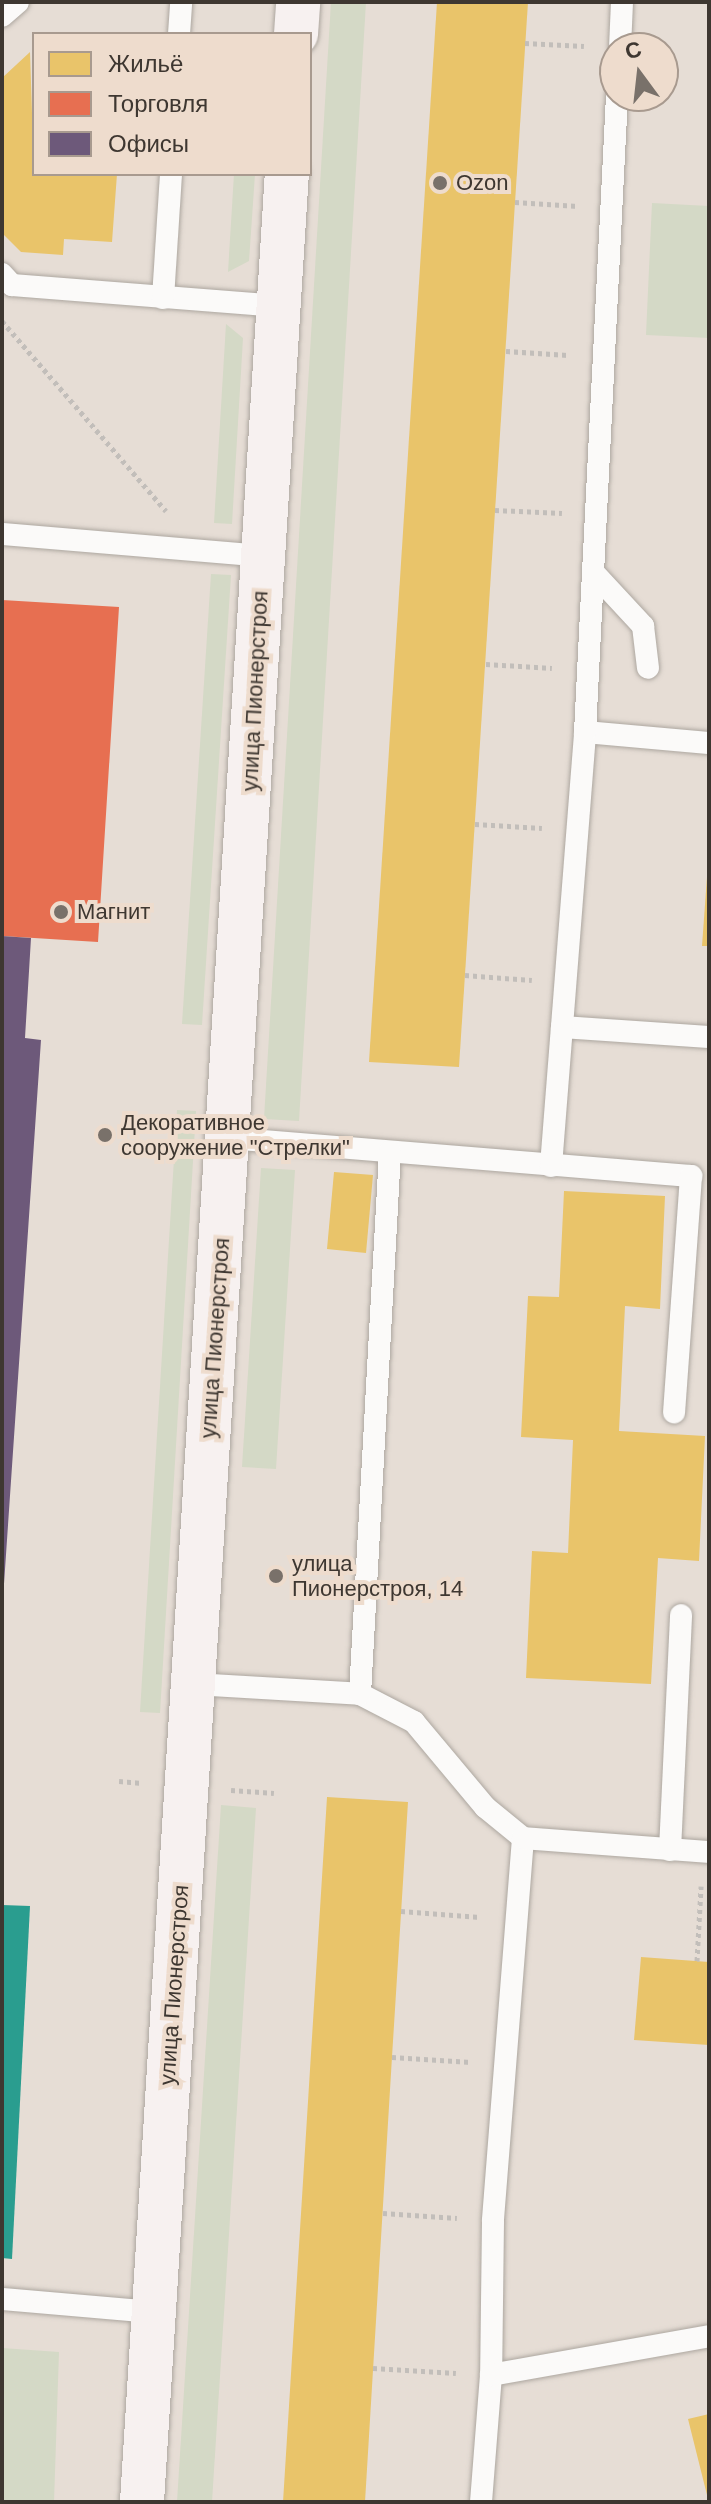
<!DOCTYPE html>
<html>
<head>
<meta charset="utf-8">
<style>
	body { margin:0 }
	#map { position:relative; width:711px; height:2504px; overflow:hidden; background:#e6ddd5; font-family:Arial,sans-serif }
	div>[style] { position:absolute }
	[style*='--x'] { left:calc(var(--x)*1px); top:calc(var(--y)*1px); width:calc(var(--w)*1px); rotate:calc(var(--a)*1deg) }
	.green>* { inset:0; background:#d4d9c6 }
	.homes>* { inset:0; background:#e9c46a }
	.shops>* { inset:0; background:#e76f51 }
	.offices>* { inset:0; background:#6d597a }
	.schools>* { inset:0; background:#2a9d8f }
	.path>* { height:5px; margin-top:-2.5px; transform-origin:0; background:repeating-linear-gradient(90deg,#c2beba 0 4px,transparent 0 8px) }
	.roads { filter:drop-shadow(0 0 2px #ada7a0) drop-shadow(0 0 2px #ada7a0) }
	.lane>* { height:22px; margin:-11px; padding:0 11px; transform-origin:11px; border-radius:11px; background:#fbfaf9 }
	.secondary>* { height:44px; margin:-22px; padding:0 22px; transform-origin:22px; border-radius:22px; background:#f7f1f0 }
	.dots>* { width:22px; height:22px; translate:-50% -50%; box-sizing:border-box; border:4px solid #eedccd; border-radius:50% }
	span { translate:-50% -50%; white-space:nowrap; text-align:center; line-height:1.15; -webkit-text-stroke:8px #eedccd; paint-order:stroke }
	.poi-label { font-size:22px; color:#3e3731 }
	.left { translate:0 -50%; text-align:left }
	.street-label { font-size:22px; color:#3e3731 }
	.frame { position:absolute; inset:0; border:4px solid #3e3731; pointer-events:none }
	.legend { position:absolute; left:32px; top:32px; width:280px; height:144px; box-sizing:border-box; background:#eedccd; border:2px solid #a89a8f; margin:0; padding:10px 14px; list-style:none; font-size:24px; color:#3e3731 }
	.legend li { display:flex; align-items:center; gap:16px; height:40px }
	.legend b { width:40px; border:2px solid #a89a8f }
	.north { position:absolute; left:599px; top:32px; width:80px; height:80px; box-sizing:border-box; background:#eedccd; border:2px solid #a89a8f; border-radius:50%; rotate:345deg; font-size:22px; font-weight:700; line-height:32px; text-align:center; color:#3e3731 }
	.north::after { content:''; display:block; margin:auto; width:28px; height:36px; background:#79716a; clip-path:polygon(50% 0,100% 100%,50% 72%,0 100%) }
</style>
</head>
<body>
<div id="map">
	<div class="green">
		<i style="clip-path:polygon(331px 2px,366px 2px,299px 1121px,264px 1119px)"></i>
		<i style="clip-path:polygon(234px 174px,255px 174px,249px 261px,228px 272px)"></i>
		<i style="clip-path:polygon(652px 203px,709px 206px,709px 338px,646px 335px)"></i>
		<i style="clip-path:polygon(226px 324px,243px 338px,232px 524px,214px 523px)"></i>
		<i style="clip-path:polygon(211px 574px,231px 575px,202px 1025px,182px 1024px)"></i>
		<i style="clip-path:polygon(177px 1110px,196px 1111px,160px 1713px,140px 1712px)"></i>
		<i style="clip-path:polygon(261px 1168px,295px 1170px,276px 1469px,242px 1467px)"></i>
		<i style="clip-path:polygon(221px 1805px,256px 1808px,212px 2502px,177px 2502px)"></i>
		<i style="clip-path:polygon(2px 2348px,59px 2352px,54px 2502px,2px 2502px)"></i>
	</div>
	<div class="homes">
		<i style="clip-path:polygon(437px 2px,528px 2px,459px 1067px,369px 1062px)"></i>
		<i style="clip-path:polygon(30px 52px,34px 174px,117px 174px,112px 242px,64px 239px,63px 255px,21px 252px,2px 233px,2px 78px)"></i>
		<i style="clip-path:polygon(707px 877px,709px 877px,709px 946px,702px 946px)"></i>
		<i style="clip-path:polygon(334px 1172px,373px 1175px,366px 1253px,327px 1249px)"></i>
		<i style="clip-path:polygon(564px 1191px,665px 1196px,660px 1309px,625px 1306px,619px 1431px,705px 1436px,699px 1561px,658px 1558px,651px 1684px,526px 1678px,532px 1551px,568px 1553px,573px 1440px,521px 1437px,528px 1296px,559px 1297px)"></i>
		<i style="clip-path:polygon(327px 1797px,408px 1802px,392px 2057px,365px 2502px,283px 2502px)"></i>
		<i style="clip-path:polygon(641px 1957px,709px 1962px,709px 2045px,634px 2040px)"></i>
		<i style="clip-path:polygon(709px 2414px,709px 2499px,708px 2499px,688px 2419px)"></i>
	</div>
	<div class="shops">
		<i style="clip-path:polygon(2px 600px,119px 607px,98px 942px,2px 936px)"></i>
	</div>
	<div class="offices">
		<i style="clip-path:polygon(2px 936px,31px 938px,25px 1038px,41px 1040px,4px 1584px)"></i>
	</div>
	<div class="schools">
		<i style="clip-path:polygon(2px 1905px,30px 1906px,12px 2259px,2px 2258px)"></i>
	</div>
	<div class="path">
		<i style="--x:525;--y:43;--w:59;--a:2.9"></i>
		<i style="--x:515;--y:202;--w:63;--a:3.6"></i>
		<i style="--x:2;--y:321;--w:251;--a:49.2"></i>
		<i style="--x:506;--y:351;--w:62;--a:3.7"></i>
		<i style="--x:495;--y:510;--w:67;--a:2.6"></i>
		<i style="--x:486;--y:664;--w:66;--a:3.5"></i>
		<i style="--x:475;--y:824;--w:67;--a:3.4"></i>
		<i style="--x:465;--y:975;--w:67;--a:4.3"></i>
		<i style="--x:119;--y:1781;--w:23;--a:5"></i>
		<i style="--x:231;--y:1790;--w:43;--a:4"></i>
		<i style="--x:401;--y:1911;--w:79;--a:4.3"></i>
		<i style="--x:697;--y:1961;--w:75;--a:-86.9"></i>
		<i style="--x:392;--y:2057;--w:79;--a:3.6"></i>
		<i style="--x:383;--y:2213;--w:74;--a:3.9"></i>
		<i style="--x:373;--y:2368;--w:83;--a:3.4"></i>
	</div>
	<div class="roads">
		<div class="lane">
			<i style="--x:2;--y:16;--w:21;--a:-41"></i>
			<i style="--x:179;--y:34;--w:32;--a:-86"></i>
			<i style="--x:620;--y:48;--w:46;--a:-87.5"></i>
			<i style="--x:2;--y:274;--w:15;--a:48"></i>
			<i style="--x:12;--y:285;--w:268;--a:4.5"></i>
			<i style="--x:163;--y:298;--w:124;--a:-86.3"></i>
			<i style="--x:2;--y:534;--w:262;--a:4.8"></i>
			<i style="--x:593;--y:572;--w:74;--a:47.2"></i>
			<i style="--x:643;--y:626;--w:42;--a:83.2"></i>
			<i style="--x:585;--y:732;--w:124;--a:5.1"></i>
			<i style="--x:562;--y:1027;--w:147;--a:3.9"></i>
			<i style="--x:228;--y:1138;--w:465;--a:4.7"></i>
			<i style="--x:691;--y:1176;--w:237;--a:94.1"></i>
			<i style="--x:551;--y:1166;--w:435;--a:-85.5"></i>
			<i style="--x:585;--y:732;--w:637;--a:-87.12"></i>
			<i style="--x:194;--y:1684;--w:166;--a:3.4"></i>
			<i style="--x:360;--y:1694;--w:61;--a:27.4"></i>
			<i style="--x:414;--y:1722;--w:111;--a:50.1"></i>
			<i style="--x:485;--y:1807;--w:49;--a:39.2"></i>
			<i style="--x:523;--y:1838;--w:384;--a:94.5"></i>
			<i style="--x:493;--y:2221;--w:154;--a:90.7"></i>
			<i style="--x:360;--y:1694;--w:543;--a:-86.83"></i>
			<i style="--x:523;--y:1838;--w:187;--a:4.3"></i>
			<i style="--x:670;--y:1850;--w:235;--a:-87.3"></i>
			<i style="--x:2;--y:2299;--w:152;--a:4.9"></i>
			<i style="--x:481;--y:2502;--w:127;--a:-85.5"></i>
			<i style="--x:491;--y:2375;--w:221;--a:-10.1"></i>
		</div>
		<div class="secondary">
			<i style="--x:296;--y:34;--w:32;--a:-86"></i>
			<i style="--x:142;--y:2502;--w:2333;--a:-86.44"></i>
		</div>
	</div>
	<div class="dots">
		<i style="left:440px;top:183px;background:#79716a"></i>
		<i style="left:61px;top:912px;background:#79716a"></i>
		<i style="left:105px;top:1135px;background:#79716a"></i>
		<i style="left:276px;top:1576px;background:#79716a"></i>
	</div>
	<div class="poi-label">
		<span class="left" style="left:456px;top:183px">Ozon</span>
		<span class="left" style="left:77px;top:912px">Магнит</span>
		<span class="left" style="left:121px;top:1135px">Декоративное<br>сооружение "Стрелки"</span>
		<span class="left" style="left:292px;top:1576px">улица<br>Пионерстроя, 14</span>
	</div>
	<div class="street-label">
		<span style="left:255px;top:691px;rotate:-87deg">улица Пионерстроя</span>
		<span style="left:215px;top:1338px;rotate:-86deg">улица Пионерстроя</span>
		<span style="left:174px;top:1985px;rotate:-86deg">улица Пионерстроя</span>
	</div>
	<div class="frame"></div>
	<ul class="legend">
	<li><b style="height:22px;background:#e9c46a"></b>Жильё</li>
	<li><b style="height:22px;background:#e76f51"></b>Торговля</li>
	<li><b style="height:22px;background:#6d597a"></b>Офисы</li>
	</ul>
	<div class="north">С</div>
</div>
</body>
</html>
